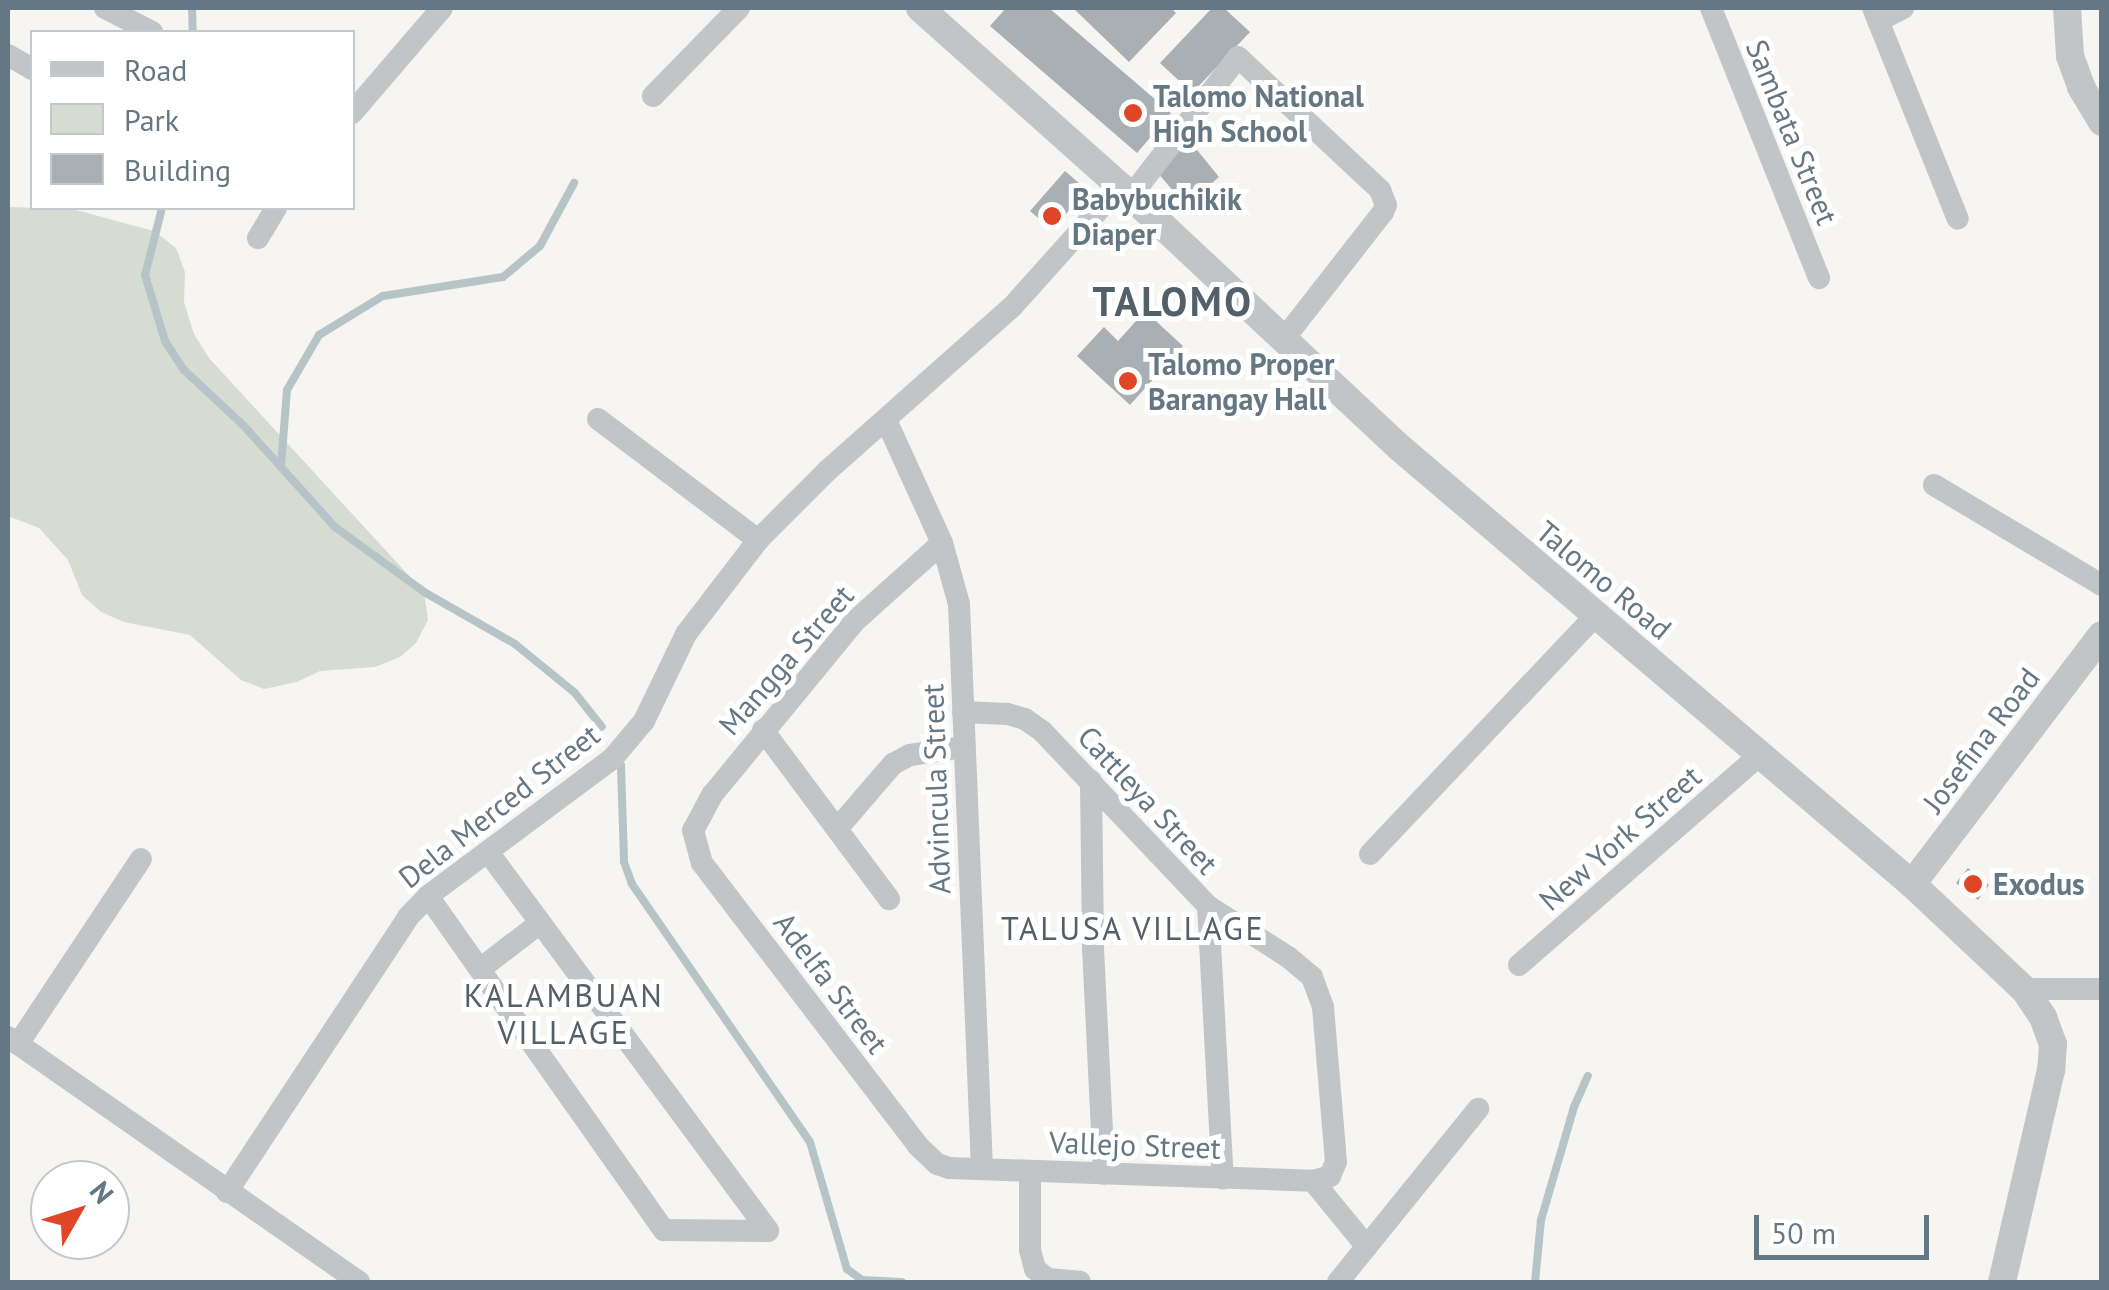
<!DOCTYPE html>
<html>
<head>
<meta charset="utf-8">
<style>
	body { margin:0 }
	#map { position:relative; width:2109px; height:1290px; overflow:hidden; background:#f6f5f2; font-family:"PT Sans",sans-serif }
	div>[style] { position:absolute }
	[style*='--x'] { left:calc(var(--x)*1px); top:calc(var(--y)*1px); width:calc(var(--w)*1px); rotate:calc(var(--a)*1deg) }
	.green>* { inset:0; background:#d7dcd3 }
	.stream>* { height:8px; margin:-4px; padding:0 4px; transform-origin:4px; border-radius:4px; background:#b6c4c7 }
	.building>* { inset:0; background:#a8b0b5 }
	.minor>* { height:22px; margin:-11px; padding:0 11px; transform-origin:11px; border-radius:11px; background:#c1c5c8 }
	.tertiary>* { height:28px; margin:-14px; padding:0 14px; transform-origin:14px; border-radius:14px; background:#c1c5c8 }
	.dots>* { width:28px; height:28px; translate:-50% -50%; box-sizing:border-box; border:5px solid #fff; border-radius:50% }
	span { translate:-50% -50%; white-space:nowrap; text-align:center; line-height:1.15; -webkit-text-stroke:10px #fff; paint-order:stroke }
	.poi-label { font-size:30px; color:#657783; font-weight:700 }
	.left { translate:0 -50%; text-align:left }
	.street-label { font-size:30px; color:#657783 }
	.neighbourhood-label { font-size:32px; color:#536068; letter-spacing:2.5px }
	.district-label { font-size:40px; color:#536068; font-weight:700; letter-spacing:2.5px }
	.frame { position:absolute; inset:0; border:10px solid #657783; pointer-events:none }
	.legend { position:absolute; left:30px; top:30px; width:325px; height:180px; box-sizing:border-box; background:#fff; border:2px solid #c1c9cd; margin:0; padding:12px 18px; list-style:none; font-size:30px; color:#657783 }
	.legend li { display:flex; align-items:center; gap:20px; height:50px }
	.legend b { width:50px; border:2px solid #c1c9cd }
	.north { position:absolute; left:30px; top:1160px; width:100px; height:100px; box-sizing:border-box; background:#fff; border:2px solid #c1c9cd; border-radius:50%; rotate:51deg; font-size:28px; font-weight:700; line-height:40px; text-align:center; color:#657783 }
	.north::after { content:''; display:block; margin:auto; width:35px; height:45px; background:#e04527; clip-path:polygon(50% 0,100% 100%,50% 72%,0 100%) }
	.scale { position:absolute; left:1754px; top:1215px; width:175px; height:45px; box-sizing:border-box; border:5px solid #657783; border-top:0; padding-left:12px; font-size:30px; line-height:35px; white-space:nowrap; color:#657783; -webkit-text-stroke:8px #fff; paint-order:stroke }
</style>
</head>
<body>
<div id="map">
	<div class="green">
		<i style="clip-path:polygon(8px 207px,72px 209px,154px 231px,176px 248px,185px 272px,184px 302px,194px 334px,209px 358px,424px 592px,428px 620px,416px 643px,400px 657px,375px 667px,320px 671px,297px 682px,264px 689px,241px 680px,190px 635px,124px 622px,101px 612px,82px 595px,68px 560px,39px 528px,8px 516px)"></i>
	</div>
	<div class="stream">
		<i style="--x:192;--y:8;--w:24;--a:88"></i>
		<i style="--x:162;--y:208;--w:69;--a:104.2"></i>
		<i style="--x:145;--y:275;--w:69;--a:73.1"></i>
		<i style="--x:165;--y:341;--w:35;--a:57"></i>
		<i style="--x:184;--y:370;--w:82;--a:43"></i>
		<i style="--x:244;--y:426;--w:136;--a:48"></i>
		<i style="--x:335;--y:527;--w:110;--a:36.1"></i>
		<i style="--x:424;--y:592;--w:105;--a:29.7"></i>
		<i style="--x:515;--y:644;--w:77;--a:39.2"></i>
		<i style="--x:575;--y:693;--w:43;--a:51.5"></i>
		<i style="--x:281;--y:466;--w:76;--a:-85.5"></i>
		<i style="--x:287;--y:390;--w:64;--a:-59.8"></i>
		<i style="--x:319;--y:335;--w:75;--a:-31.4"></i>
		<i style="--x:383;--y:296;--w:121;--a:-9"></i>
		<i style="--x:503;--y:277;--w:48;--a:-40"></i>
		<i style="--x:540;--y:246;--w:72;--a:-61.6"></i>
		<i style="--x:621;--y:765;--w:97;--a:88.2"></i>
		<i style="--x:624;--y:862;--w:23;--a:70"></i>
		<i style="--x:632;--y:884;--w:313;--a:55.4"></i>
		<i style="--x:810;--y:1142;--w:132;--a:73.8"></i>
		<i style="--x:847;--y:1269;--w:19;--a:36"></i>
		<i style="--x:862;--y:1280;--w:40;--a:2.9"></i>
		<i style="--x:1535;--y:1282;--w:62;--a:-84.5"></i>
		<i style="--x:1541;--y:1220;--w:118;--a:-73.7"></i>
		<i style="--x:1574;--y:1107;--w:34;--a:-66"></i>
	</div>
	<div class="building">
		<i style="clip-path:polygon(1006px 8px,1049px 8px,1171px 113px,1137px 153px,990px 26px)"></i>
		<i style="clip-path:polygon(1073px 8px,1171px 8px,1176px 13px,1129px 62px)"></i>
		<i style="clip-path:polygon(1212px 8px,1224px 8px,1250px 32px,1192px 93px,1160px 63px)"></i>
		<i style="clip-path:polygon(1185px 135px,1219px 177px,1186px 206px,1157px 172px)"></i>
		<i style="clip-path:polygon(1065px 171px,1087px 190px,1052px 230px,1030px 211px)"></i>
		<i style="clip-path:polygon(1145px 311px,1183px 346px,1130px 405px,1077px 356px,1104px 327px,1118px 341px)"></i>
		<i style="clip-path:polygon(1968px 868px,1989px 885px,1978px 900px,1956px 883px)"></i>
	</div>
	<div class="minor">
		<i style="--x:105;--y:8;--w:53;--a:27.1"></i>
		<i style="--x:1711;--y:8;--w:291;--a:68.2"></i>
		<i style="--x:1873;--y:8;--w:227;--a:68.1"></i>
		<i style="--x:1878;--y:21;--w:28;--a:-27"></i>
		<i style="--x:8;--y:55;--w:28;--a:30"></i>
		<i style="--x:653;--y:96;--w:123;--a:-45.7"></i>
		<i style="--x:352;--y:113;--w:138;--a:-49.4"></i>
		<i style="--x:1131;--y:196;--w:175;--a:-52.4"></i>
		<i style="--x:1238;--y:57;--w:195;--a:43.1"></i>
		<i style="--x:1380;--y:190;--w:16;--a:68"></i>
		<i style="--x:1386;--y:205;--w:8;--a:113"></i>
		<i style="--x:1383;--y:212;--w:162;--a:128"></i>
		<i style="--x:258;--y:238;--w:35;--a:-59"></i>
		<i style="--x:598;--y:419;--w:201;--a:37.1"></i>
		<i style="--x:886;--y:420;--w:135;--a:65.5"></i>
		<i style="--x:942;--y:543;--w:63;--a:74.4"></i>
		<i style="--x:959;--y:604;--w:565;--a:87.67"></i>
		<i style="--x:1934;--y:485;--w:196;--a:30.8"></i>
		<i style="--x:942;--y:543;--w:117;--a:138.1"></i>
		<i style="--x:855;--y:621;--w:225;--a:129.4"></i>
		<i style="--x:712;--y:795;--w:40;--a:118"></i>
		<i style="--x:693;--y:830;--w:34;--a:75"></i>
		<i style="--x:702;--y:863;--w:356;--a:52.6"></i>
		<i style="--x:918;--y:1146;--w:26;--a:43"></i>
		<i style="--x:937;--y:1164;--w:13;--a:18"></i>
		<i style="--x:949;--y:1168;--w:364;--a:2"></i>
		<i style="--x:1313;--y:1181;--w:18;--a:-16"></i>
		<i style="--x:1330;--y:1176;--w:15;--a:-67"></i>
		<i style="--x:1336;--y:1162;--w:156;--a:-94.8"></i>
		<i style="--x:1323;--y:1007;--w:32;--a:-110"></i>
		<i style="--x:1312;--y:977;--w:31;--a:-140"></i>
		<i style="--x:1288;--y:957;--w:95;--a:-147.5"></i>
		<i style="--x:1208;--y:906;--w:241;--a:-133.5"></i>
		<i style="--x:1042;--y:731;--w:21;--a:-145"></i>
		<i style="--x:1025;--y:719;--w:19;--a:-164"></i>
		<i style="--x:1007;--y:714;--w:44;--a:-177.4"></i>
		<i style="--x:763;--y:730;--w:211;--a:53.3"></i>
		<i style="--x:1091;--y:781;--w:167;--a:89.3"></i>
		<i style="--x:1093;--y:948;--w:226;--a:87.2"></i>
		<i style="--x:837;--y:829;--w:86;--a:-49.3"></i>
		<i style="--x:893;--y:764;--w:19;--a:-28"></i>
		<i style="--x:910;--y:755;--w:55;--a:-8.4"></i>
		<i style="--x:488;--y:852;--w:471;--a:53.5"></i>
		<i style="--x:1370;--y:854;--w:329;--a:-46.6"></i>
		<i style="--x:428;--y:896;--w:409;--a:54.8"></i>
		<i style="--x:664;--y:1230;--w:104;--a:0.6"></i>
		<i style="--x:1208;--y:906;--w:273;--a:86.9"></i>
		<i style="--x:1519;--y:965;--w:320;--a:-41.1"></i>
		<i style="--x:480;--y:969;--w:76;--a:-37.5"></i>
		<i style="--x:2024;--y:989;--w:78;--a:0"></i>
		<i style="--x:8;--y:1037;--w:428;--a:34.9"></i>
		<i style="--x:18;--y:1044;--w:222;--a:-56.4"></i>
		<i style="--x:1030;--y:1171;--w:79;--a:90"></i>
		<i style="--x:1030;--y:1250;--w:20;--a:75"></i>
		<i style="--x:1035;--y:1269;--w:16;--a:38"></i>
		<i style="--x:1048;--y:1279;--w:32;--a:5"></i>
		<i style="--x:1313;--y:1181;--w:85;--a:50.7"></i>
		<i style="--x:227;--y:1192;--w:329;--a:-56.6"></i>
		<i style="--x:408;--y:917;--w:29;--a:-46"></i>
		<i style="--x:428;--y:896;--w:229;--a:-36.7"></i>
		<i style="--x:612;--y:759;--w:50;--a:-49.9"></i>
		<i style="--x:644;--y:721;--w:97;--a:-64.2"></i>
		<i style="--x:686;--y:634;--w:118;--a:-52.5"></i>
		<i style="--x:758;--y:540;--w:98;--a:-45"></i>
		<i style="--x:827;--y:471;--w:247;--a:-41.6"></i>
		<i style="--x:1012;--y:307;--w:162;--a:-48.2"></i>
		<i style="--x:1338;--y:1282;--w:223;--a:-51"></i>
	</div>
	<div class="tertiary">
		<i style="--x:920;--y:8;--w:268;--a:41.7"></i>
		<i style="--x:1120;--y:186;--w:382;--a:43.1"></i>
		<i style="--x:1399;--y:447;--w:674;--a:40.43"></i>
		<i style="--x:1912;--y:884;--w:154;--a:43.2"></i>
		<i style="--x:2024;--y:989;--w:34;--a:56"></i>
		<i style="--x:2043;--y:1017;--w:29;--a:70"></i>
		<i style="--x:2053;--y:1044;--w:26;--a:94"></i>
		<i style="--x:2051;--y:1070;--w:218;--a:103"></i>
		<i style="--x:2067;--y:8;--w:48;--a:86.4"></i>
		<i style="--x:2070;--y:56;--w:33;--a:70"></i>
		<i style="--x:2081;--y:87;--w:41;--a:59"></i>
		<i style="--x:1912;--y:884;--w:313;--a:-52.7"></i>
	</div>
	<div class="dots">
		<i style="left:1133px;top:113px;background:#e04527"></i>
		<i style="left:1052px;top:216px;background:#e04527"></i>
		<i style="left:1128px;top:381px;background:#e04527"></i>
		<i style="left:1973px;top:884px;background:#e04527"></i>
	</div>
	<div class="poi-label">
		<span class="left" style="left:1153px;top:113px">Talomo National<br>High School</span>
		<span class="left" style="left:1072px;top:216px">Babybuchikik<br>Diaper</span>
		<span class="left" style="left:1148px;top:381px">Talomo Proper<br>Barangay Hall</span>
		<span class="left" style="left:1993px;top:884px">Exodus</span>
	</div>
	<div class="street-label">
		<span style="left:1792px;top:132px;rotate:68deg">Sambata Street</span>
		<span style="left:1604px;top:580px;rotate:40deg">Talomo Road</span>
		<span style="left:786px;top:660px;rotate:-49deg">Mangga Street</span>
		<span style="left:1981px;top:740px;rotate:-53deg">Josefina Road</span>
		<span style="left:936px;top:789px;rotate:-92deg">Advincula Street</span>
		<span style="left:1148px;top:800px;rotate:47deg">Cattleya Street</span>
		<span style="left:499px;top:806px;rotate:-38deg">Dela Merced Street</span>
		<span style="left:1620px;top:838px;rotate:-41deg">New York Street</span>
		<span style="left:831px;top:983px;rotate:53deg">Adelfa Street</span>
		<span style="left:1135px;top:1145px;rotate:2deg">Vallejo Street</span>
	</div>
	<div class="neighbourhood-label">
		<span style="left:1133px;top:928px">TALUSA VILLAGE</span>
		<span style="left:564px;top:1014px">KALAMBUAN<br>VILLAGE</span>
	</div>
	<div class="district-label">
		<span style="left:1173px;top:301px">TALOMO</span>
	</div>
	<div class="frame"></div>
	<ul class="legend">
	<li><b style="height:12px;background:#c1c5c8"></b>Road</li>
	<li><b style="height:28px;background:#d7dcd3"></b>Park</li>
	<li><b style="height:28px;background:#a8b0b5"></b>Building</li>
	</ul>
	<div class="north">N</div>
	<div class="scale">50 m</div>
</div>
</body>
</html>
